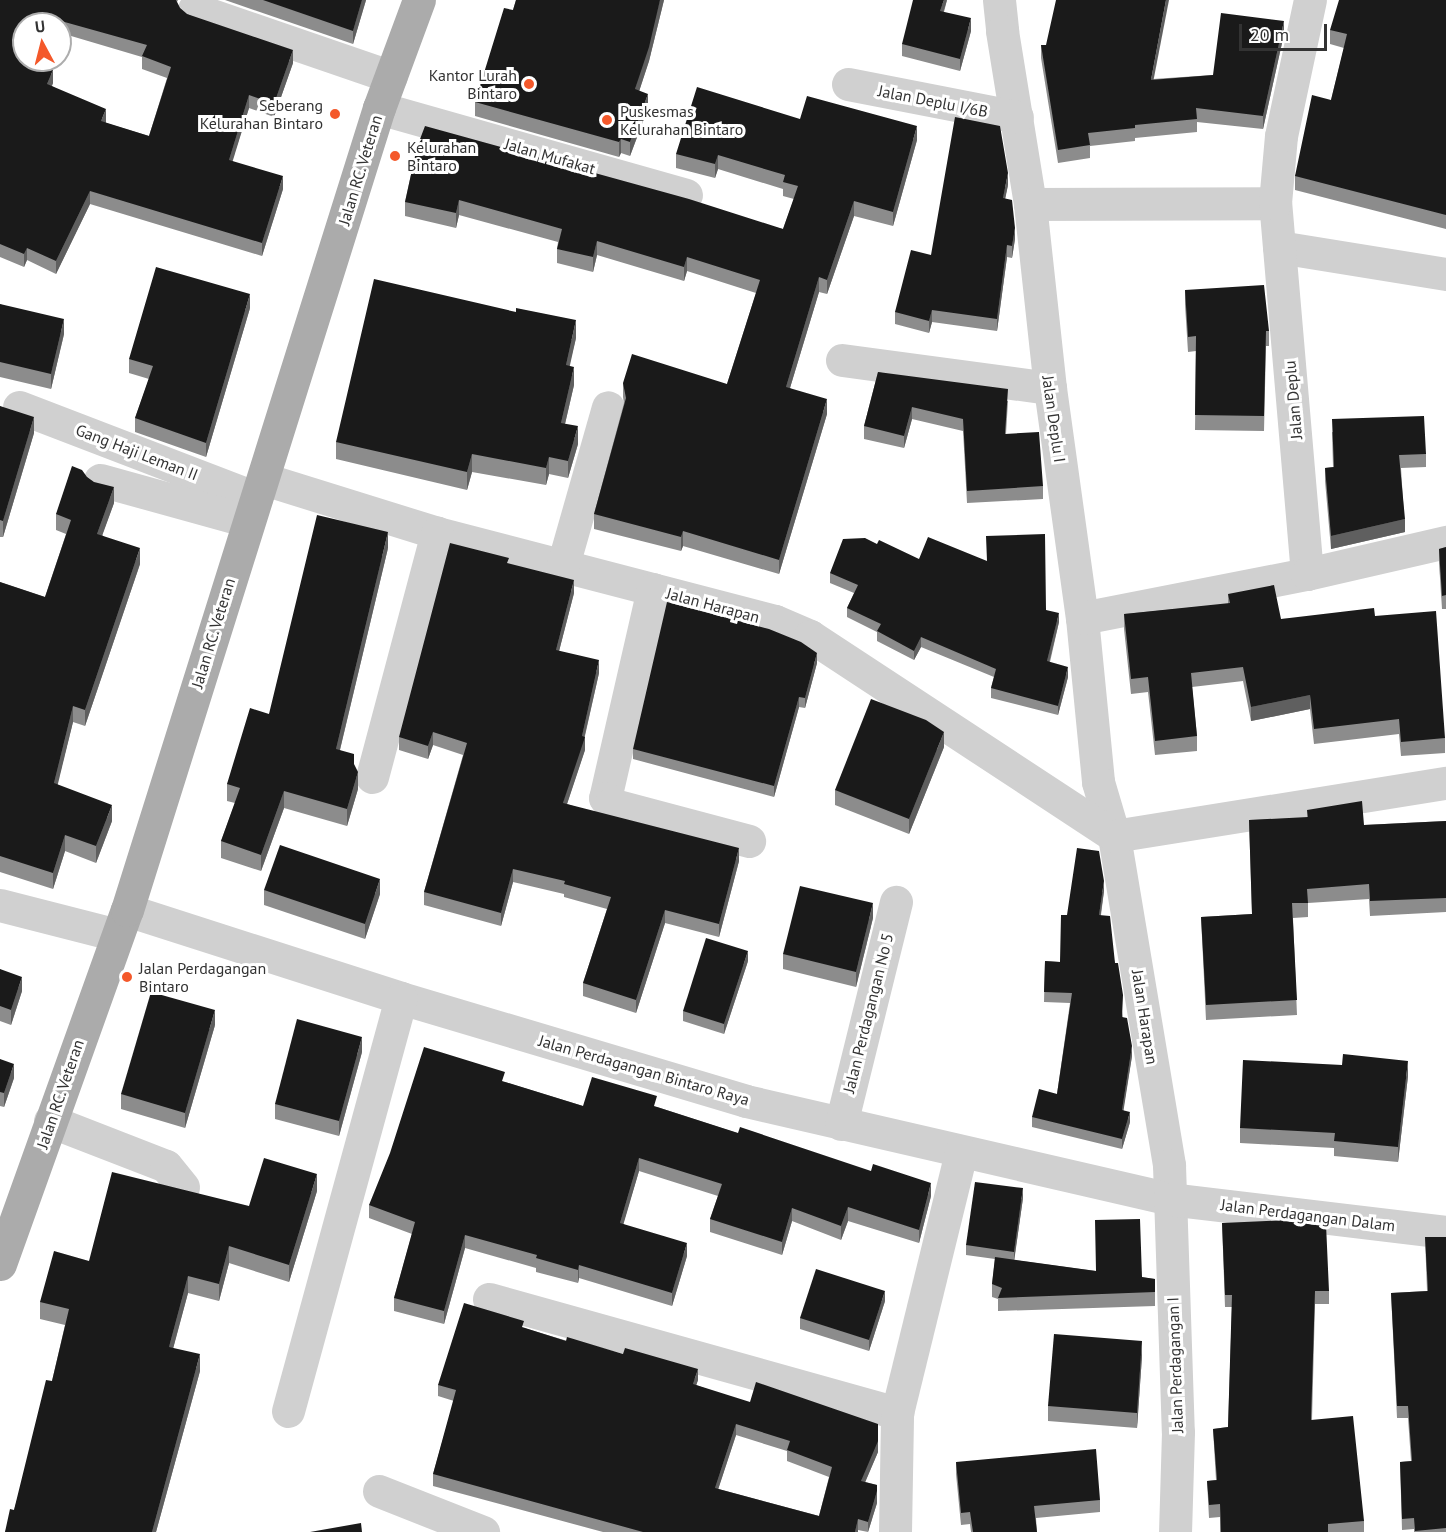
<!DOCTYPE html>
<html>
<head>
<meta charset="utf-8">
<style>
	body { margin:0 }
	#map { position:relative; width:1446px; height:1532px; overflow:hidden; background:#fff; font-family:"PT Sans",sans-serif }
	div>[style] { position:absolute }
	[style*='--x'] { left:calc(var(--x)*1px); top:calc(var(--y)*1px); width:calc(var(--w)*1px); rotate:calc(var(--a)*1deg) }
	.minor>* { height:33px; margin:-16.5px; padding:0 16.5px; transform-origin:16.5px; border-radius:16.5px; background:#d0d0d0 }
	.major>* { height:33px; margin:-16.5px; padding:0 16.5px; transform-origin:16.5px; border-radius:16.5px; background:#ababab }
	.wall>* { inset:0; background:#8c8c8c }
	.shaded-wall>* { inset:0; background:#5f5f5f }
	.building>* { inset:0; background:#1a1a1a }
	.dots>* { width:16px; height:16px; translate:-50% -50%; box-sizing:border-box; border:3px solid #fff; border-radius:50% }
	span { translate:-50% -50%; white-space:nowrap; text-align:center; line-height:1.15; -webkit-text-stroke:6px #fff; paint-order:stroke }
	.poi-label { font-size:16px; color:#333 }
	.right { translate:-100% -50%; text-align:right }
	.left { translate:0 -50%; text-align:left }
	.street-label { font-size:16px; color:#333 }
	.north { position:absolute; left:12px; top:12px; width:60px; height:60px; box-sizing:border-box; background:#fff; border:2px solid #adadad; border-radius:50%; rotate:353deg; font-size:16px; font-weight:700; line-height:24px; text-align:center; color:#333 }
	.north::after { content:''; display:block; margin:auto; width:21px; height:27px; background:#f4582a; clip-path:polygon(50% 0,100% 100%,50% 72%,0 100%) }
	.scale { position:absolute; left:1239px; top:24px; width:88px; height:27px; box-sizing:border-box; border:3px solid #333; border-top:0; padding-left:8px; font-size:18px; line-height:21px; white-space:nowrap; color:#333; -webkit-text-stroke:4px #fff; paint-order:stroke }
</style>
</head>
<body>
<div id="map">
	<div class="minor">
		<i style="--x:999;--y:0;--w:31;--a:84"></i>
		<i style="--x:1002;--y:31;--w:175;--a:80.8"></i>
		<i style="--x:1030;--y:204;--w:185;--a:83.8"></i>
		<i style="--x:1050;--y:388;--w:232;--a:82.1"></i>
		<i style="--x:1082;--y:618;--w:165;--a:84.4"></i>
		<i style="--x:1098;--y:782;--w:56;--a:73.5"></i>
		<i style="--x:1114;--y:836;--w:334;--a:80.5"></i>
		<i style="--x:1169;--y:1165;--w:267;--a:88.1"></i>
		<i style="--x:1178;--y:1432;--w:100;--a:91.7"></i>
		<i style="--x:194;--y:9;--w:208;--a:19"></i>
		<i style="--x:848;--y:84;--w:172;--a:11"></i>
		<i style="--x:379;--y:108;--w:319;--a:15.8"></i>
		<i style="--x:1030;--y:204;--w:245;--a:-0.2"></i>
		<i style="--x:1279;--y:247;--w:169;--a:9.2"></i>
		<i style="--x:842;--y:360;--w:210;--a:7.7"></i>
		<i style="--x:19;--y:407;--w:254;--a:21"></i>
		<i style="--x:264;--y:479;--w:181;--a:17.3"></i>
		<i style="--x:437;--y:533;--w:349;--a:14.6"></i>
		<i style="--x:775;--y:621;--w:38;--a:23"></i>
		<i style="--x:810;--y:636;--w:364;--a:33.3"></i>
		<i style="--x:1114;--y:836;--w:336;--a:-9.1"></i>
		<i style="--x:100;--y:480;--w:154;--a:15.5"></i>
		<i style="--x:563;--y:565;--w:164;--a:-74.1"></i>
		<i style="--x:1307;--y:574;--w:372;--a:-94.9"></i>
		<i style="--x:1275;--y:203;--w:67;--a:-84.9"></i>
		<i style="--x:1281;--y:136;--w:139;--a:-78"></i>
		<i style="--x:653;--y:589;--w:214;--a:102.9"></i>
		<i style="--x:605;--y:798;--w:8;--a:50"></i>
		<i style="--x:610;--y:804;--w:144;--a:14.9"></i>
		<i style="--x:1082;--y:618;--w:229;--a:-11.1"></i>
		<i style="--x:1307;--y:574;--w:143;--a:-13"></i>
		<i style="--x:372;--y:777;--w:253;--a:-75.1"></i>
		<i style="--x:0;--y:905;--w:121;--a:14.4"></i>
		<i style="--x:127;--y:910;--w:288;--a:17.8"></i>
		<i style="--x:401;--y:998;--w:360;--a:16.6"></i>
		<i style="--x:746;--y:1101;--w:434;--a:13"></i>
		<i style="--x:1169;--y:1199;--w:279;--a:6.8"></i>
		<i style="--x:50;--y:1121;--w:124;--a:21.2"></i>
		<i style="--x:166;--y:1166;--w:27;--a:51"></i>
		<i style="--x:841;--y:1124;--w:229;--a:-76.1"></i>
		<i style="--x:489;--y:1299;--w:424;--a:15.6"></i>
		<i style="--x:288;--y:1411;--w:428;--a:-74.7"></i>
		<i style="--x:379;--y:1491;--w:112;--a:21.5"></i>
		<i style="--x:895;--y:1532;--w:119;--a:-89"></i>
		<i style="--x:897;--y:1413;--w:269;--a:-76.2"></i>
	</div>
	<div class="major">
		<i style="--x:0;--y:1264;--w:376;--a:-70.3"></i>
		<i style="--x:127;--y:910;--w:841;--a:-72.56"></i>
		<i style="--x:379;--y:108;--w:115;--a:-69.7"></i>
	</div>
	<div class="wall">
		<i style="clip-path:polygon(evenodd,0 0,178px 0,177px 2px,180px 8px,187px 14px,293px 63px,274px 117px,249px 108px,232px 161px,283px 189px,262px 256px,90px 204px,56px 274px,27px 260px,24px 267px,0 257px,0 0,60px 24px,60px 38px,61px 33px,142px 57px,142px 69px,167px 78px,149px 136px,106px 123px,106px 122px,52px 86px,53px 83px,50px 69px,53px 60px,24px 60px,60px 24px)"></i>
		<i style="clip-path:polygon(225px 0,366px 0,353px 44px)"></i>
		<i style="clip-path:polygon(516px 0,664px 0,649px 61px,639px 91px,648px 108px,630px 156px,621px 153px,619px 157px,475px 116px,475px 102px,513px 10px)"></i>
		<i style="clip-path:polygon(947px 0,944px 12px,971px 31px,960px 71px,902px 56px,902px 44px)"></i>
		<i style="clip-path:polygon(1446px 0,1446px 229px,1295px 190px,1295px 176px,1331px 100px,1344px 48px,1330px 44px,1330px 30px)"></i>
		<i style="clip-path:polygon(1284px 34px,1263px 129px,1197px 122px,1197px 132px,1135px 138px,1135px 141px,1090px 146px,1090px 158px,1058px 163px,1041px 58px,1041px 45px,1046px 45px,1153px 79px,1213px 75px)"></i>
		<i style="clip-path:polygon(800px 119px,917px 140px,893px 226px,854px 216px,827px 294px,819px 292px,790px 388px,827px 414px,779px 574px,683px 546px,681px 551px,594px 529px,594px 514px,624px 403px,623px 397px,623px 383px,727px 384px,756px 293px,687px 271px,684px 281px,597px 255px,593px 272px,557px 263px,557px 249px,558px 242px,459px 215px,456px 228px,405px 216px,405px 202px,417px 147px,783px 229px,794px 199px,783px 196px,783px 189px,718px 169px,715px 178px,676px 168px,676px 154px)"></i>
		<i style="clip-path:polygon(1008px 185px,1005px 198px,1015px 239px,1012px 258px,1007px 257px,997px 331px,932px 322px,929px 333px,895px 324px,895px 312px,931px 255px)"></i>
		<i style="clip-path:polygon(1185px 290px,1269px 331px,1269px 346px,1266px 346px,1264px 431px,1195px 430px,1196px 351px,1188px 352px,1185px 305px)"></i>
		<i style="clip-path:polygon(0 304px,64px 334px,51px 389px,0 377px)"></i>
		<i style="clip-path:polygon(250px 308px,206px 457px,135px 432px,135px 418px,149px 379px,129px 373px,129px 359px)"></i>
		<i style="clip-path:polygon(576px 338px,569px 366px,574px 385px,565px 424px,578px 444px,568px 478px,549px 474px,546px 485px,472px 472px,467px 490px,336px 459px,336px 442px)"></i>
		<i style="clip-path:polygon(878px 372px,1008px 401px,1006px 434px,1043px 486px,1043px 499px,967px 503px,963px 431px,912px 419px,904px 448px,864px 439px,864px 426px)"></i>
		<i style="clip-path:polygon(0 406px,34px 433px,3px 537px,0 537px)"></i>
		<i style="clip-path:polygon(1332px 432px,1426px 454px,1426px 467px,1401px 468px,1405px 532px,1331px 549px,1325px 481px,1325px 468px,1333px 467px)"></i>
		<i style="clip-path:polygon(87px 477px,114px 503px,102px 535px,140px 564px,85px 726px,73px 722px,57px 785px,112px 821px,96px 863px,65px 851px,53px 889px,0 872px,0 582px,45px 597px,66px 534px,56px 530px,56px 514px)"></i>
		<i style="clip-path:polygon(1446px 547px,1446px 609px,1442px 609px,1439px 563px,1439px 549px)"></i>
		<i style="clip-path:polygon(388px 548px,340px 750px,354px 765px,358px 789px,347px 826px,284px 808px,261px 871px,221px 858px,221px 841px,235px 803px,227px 801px,227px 784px,269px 714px)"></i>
		<i style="clip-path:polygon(919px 559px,1046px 610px,1059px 622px,1050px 662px,1068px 677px,1058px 715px,991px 698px,991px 688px,994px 677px,921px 647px,914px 660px,877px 641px,877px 632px,847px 617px,847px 608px,854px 593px,830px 583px,830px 573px)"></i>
		<i style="clip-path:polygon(509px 564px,574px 593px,559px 651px,599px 673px,585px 736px,585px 750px,567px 804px,739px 861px,719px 937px,665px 923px,636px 1013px,583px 996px,583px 983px,607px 909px,564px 897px,564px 894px,513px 882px,501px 926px,424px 905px,424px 892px,463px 755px,433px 745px,428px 759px,399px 750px,399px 737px)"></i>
		<i style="clip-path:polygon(1228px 594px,1281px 619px,1375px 616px,1445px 738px,1445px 753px,1401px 756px,1399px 734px,1314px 744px,1310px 709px,1251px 721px,1243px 681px,1192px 687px,1197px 736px,1197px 751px,1155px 755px,1148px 692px,1131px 694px,1124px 629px,1124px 614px,1228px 604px)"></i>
		<i style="clip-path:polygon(817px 663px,805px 708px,799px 707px,774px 797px,633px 759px,633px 749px)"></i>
		<i style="clip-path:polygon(944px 747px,909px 834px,835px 805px,835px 790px)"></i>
		<i style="clip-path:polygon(1307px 810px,1364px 825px,1446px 821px,1446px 912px,1370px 916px,1369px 899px,1308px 903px,1308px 917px,1293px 918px,1297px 1015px,1206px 1020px,1201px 917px,1252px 914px,1249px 820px,1307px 818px)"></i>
		<i style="clip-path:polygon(264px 890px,380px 894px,365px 939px,264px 905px)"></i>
		<i style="clip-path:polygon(1104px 891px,1101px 915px,1115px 963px,1123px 1018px,1132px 1056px,1123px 1110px,1130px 1122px,1122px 1149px,1032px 1127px,1032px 1117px,1057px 1094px,1070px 1003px,1044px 1002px,1045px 961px,1060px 962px,1067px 915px)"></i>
		<i style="clip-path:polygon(873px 918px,856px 987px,783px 969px,783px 954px)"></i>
		<i style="clip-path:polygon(748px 961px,724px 1034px,683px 1021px,683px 1011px)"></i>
		<i style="clip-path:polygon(0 969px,22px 991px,11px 1025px,0 1021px)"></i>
		<i style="clip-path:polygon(215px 1025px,185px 1128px,121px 1109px,121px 1094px)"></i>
		<i style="clip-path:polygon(362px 1052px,339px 1136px,275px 1119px,275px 1104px)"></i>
		<i style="clip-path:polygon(0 1059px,14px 1078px,4px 1107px,0 1106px)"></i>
		<i style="clip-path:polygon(1408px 1076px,1398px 1162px,1334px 1156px,1334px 1148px,1240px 1143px,1240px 1128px)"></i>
		<i style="clip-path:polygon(505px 1082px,583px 1106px,657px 1107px,931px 1196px,919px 1243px,848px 1221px,841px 1240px,792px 1221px,782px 1255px,710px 1232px,710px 1219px,718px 1196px,639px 1171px,623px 1224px,687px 1256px,672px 1306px,579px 1278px,578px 1283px,536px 1272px,536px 1268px,465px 1248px,444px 1324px,394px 1311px,394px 1298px,412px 1234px,369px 1218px,369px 1205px)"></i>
		<i style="clip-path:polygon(317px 1191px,289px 1282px,229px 1263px,219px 1301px,188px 1293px,173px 1348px,200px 1371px,156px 1532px,5px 1532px,14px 1510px,52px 1381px,65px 1325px,40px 1319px,40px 1302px,89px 1261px,249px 1206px)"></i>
		<i style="clip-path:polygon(1023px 1198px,1014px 1260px,1155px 1279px,1155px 1306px,998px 1311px,998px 1299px,992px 1297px,992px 1284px,995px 1259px,966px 1255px,966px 1245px)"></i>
		<i style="clip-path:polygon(1222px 1223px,1329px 1291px,1329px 1304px,1315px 1304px,1312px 1420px,1364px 1521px,1364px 1532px,1220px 1532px,1220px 1517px,1209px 1518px,1207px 1481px,1216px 1480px,1213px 1429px,1228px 1427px,1232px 1307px,1225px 1307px)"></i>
		<i style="clip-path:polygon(1425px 1237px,1446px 1237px,1446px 1532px,1414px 1532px,1414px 1529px,1402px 1530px,1400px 1462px,1411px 1461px,1408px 1418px,1397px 1418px,1391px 1293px,1427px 1291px)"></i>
		<i style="clip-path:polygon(885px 1301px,869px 1351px,800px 1329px,800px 1318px)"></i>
		<i style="clip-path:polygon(evenodd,524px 1328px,698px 1380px,696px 1385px,878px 1452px,865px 1482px,877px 1485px,877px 1503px,868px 1532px,858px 1530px,858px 1532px,603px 1532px,433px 1486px,433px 1474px,454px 1401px,438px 1396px,438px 1385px,524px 1328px,736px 1435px,787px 1451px,787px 1461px,829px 1477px,819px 1516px,718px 1489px,736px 1435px)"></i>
		<i style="clip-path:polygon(1142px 1356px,1137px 1428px,1048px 1421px,1048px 1406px)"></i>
		<i style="clip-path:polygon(956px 1462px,1100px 1500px,1100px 1512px,1036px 1518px,1037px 1532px,971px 1532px,970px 1524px,961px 1525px,956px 1474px)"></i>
	</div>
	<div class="shaded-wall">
		<i style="clip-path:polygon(362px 0,366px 0,353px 44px,353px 31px)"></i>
		<i style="clip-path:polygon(660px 0,664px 0,649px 61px,635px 104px,635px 89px)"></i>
		<i style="clip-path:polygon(944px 0,947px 0,940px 23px,940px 11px)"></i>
		<i style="clip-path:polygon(1166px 0,1169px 0,1151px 93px,1151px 80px)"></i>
		<i style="clip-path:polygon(971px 18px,971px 31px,960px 71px,960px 59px)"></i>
		<i style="clip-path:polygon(61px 21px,61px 33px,60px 38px,60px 25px)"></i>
		<i style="clip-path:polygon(1284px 21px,1284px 34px,1263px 129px,1263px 116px)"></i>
		<i style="clip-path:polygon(293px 50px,293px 63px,274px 117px,274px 104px)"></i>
		<i style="clip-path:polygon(49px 60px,53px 60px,47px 80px,47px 67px)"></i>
		<i style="clip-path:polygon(53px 70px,53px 83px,47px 97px,47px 84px)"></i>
		<i style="clip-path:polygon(648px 94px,648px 108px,630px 156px,630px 142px)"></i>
		<i style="clip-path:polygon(249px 95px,249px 108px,229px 173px,229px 160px)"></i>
		<i style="clip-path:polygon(106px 109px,106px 122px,101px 134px,101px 121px)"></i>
		<i style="clip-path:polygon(917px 126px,917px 140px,893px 226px,893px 212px)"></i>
		<i style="clip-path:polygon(621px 139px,621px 153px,619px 157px,619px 142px)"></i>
		<i style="clip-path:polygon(718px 155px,718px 169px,715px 178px,715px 164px)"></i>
		<i style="clip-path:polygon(1008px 173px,1008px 185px,1003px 210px,1003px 198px)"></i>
		<i style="clip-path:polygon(283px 176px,283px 189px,262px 256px,262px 243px)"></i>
		<i style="clip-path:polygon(90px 191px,90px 204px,56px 274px,56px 261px)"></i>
		<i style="clip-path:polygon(459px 200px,459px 215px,456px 228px,456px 213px)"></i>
		<i style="clip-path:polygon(854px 201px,854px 216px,827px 294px,827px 280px)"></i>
		<i style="clip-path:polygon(1015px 228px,1015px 239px,1012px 258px,1012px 246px)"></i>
		<i style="clip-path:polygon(597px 241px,597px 255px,593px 272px,593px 257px)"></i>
		<i style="clip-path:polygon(1007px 245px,1007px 257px,997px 331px,997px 319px)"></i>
		<i style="clip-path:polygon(27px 248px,27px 260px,24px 267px,24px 254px)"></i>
		<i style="clip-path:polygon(687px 257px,687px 271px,684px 281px,684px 267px)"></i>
		<i style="clip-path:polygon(819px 277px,819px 292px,786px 401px,786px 387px)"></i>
		<i style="clip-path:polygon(250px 294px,250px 308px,206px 457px,206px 443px)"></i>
		<i style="clip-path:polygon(932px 310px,932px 322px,929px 333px,929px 321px)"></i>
		<i style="clip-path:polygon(64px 319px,64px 334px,51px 389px,51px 374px)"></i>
		<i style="clip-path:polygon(576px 320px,576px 338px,566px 383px,566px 365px)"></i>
		<i style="clip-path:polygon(574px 367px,574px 385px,561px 441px,561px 423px)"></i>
		<i style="clip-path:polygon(827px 399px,827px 414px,779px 574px,779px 560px)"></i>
		<i style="clip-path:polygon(912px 407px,912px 419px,904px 448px,904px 436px)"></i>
		<i style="clip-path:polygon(34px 417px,34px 433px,3px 537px,3px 521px)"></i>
		<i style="clip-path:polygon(578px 426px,578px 444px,568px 478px,568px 461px)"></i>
		<i style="clip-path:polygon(472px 454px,472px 472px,467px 490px,467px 472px)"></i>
		<i style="clip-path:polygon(549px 457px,549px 474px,546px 485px,546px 468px)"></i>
		<i style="clip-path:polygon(114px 487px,114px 503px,97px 550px,97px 534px)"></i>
		<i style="clip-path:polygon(1405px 519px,1405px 532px,1331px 549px,1331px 536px)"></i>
		<i style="clip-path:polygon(683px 531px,683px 546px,681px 551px,681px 537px)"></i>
		<i style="clip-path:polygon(388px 532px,388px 548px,336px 766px,336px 749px)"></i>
		<i style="clip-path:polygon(140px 548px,140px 564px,85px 726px,85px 710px)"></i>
		<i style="clip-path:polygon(574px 580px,574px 593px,556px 663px,556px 650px)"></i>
		<i style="clip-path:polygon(1059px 613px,1059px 622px,1047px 671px,1047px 661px)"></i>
		<i style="clip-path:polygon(921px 637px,921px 647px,914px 660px,914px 651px)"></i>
		<i style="clip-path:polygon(817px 653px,817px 663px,805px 708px,805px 698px)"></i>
		<i style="clip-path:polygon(599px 660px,599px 673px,583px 743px,585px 737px,585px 750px,563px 816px,563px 803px,582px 736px)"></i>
		<i style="clip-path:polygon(1068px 667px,1068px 677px,1058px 715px,1058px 706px)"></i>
		<i style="clip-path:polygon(1310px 695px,1310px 709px,1251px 721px,1251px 707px)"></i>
		<i style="clip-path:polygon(799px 697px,799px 707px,774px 797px,774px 786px)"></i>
		<i style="clip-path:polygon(73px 706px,73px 722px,54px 800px,54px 783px)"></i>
		<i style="clip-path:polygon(433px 732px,433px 745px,428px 759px,428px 746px)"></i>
		<i style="clip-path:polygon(944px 732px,944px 747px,909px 834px,909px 819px)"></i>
		<i style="clip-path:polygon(358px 772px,358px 789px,347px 826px,347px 809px)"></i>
		<i style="clip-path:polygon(284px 791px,284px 808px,261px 871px,261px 855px)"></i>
		<i style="clip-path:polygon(112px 805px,112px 821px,96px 863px,96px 846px)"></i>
		<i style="clip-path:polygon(65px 835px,65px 851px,53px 889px,53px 873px)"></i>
		<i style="clip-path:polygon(739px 848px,739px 861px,719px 937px,719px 924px)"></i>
		<i style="clip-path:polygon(513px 869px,513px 882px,501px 926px,501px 913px)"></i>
		<i style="clip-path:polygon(380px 879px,380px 894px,365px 939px,365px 924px)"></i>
		<i style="clip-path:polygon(1104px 881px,1104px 891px,1099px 926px,1099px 915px)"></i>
		<i style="clip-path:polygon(873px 903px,873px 918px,856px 987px,856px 972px)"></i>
		<i style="clip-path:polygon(665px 910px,665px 923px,636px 1013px,636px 1000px)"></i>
		<i style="clip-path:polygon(748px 951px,748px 961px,724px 1034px,724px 1024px)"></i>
		<i style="clip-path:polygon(22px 977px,22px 991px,11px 1025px,11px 1010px)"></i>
		<i style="clip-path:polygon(215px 1010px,215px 1025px,185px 1128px,185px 1113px)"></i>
		<i style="clip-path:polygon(362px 1037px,362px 1052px,339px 1136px,339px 1121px)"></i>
		<i style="clip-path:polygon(1132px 1046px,1132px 1056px,1122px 1120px,1122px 1110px)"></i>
		<i style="clip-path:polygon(1408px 1061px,1408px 1076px,1398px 1162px,1398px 1147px)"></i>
		<i style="clip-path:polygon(14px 1064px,14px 1078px,4px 1107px,4px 1093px)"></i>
		<i style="clip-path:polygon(1130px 1112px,1130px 1122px,1122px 1149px,1122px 1139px)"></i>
		<i style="clip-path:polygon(639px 1158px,639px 1171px,620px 1236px,620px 1223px)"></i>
		<i style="clip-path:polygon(317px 1174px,317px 1191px,289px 1282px,289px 1265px)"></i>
		<i style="clip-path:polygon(931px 1183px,931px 1196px,919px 1243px,919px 1230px)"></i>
		<i style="clip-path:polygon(1023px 1188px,1023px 1198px,1014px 1262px,1014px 1252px)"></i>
		<i style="clip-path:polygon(848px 1207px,848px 1221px,841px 1240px,841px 1226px)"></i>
		<i style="clip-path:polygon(792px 1208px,792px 1221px,782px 1255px,782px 1242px)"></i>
		<i style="clip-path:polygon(465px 1235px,465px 1248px,444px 1324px,444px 1311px)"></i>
		<i style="clip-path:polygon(687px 1243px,687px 1256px,672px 1306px,672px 1293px)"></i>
		<i style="clip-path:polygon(229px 1246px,229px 1263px,219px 1301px,219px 1284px)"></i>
		<i style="clip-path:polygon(579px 1265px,579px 1278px,578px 1283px,578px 1270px)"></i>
		<i style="clip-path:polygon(188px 1276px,188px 1293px,169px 1364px,169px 1347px)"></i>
		<i style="clip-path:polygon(885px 1291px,885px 1301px,869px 1351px,869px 1340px)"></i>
		<i style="clip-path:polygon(1142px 1341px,1142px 1356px,1137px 1428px,1137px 1413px)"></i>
		<i style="clip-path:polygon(200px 1354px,200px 1371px,156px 1532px,152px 1532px)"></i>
		<i style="clip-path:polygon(698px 1369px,698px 1380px,693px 1395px,693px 1384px)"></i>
		<i style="clip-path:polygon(736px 1424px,736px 1435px,715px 1499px,715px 1488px)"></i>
		<i style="clip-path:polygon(878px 1424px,878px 1452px,861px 1492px,861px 1481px)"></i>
		<i style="clip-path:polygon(877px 1491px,877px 1503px,868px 1532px,868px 1522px)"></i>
		<i style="clip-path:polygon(858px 1519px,858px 1532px,855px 1532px)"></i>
	</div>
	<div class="building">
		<i style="clip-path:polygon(evenodd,0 0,176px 0,180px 8px,187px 14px,293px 50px,274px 104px,249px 95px,229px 160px,283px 176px,262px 243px,90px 191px,56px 261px,27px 248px,24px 254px,0 244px,0 0,61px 21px,147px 45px,142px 56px,171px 67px,149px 136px,101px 121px,106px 109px,47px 84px,53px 70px,47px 67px,49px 60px,24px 60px,24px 24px,60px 24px,60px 25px,61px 21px)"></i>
		<i style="clip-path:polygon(263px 0,362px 0,353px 31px)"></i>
		<i style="clip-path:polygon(516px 0,660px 0,649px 47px,635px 89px,648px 94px,630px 142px,621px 139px,619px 142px,475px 102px,504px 8px,513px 10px)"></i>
		<i style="clip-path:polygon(913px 0,944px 0,940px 11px,971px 18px,960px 59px,902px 44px)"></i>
		<i style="clip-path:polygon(1056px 0,1166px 0,1151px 80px,1213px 75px,1221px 13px,1284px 21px,1263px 116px,1196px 108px,1197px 119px,1135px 125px,1135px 128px,1088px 133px,1090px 145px,1058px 150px,1041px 45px,1046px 45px)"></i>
		<i style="clip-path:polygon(1339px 0,1446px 0,1446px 215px,1295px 176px,1312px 95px,1331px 100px,1347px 34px,1330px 30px)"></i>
		<i style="clip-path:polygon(697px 87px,800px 119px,807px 96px,917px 126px,893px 212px,854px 201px,827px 280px,819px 277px,786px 387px,827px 399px,779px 560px,683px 531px,681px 537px,594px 514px,626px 398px,623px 383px,632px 354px,727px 384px,760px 280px,687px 257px,684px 267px,597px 241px,593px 257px,557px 249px,562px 229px,459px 200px,456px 213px,405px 202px,417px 147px,425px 126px,689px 199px,783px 229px,798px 186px,783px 182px,785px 175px,718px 155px,715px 164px,676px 154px)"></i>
		<i style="clip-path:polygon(955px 117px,1000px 126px,1008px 173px,1003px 198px,1012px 200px,1015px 228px,1012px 246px,1007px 245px,997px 319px,932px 310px,929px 321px,895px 312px,911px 250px,931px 255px)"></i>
		<i style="clip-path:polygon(156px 267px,250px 294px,206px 443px,135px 418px,153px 366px,129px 359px)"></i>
		<i style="clip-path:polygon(374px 279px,516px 312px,516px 308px,576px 320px,566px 365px,574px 367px,561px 423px,578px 426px,568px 461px,549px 457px,546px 468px,472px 454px,467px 472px,336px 442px)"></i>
		<i style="clip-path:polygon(1264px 285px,1269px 331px,1266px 331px,1264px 416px,1195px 415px,1196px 336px,1188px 337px,1185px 290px)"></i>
		<i style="clip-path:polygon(0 304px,64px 319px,51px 374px,0 362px)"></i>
		<i style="clip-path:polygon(878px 372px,1008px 389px,1005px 434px,1039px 432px,1043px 486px,967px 491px,963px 419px,912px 407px,904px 436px,864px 426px)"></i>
		<i style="clip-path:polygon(0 406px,34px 417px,3px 521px,0 520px)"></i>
		<i style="clip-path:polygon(1424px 416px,1426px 454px,1399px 455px,1405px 519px,1331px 536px,1325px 468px,1334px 467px,1332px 419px)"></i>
		<i style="clip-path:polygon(72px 466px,82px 470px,87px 477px,94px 482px,114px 487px,97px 534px,140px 548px,85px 710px,73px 706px,54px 783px,112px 805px,96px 846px,65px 835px,53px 873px,0 856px,0 582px,45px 597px,71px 520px,56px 514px)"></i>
		<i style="clip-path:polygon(317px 515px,388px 532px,336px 749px,354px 754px,354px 764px,358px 772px,347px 809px,284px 791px,261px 855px,221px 841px,240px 788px,227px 784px,250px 708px,269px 714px)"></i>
		<i style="clip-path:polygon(1045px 534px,1046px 610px,1059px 613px,1047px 661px,1068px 667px,1058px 706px,991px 688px,996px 669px,921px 637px,914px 651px,877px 631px,881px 624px,847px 608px,858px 585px,830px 573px,843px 539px,865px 538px,877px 544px,879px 540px,919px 559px,928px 537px,987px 561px,986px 536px)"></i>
		<i style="clip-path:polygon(450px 543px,509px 558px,507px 563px,574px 580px,556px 650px,599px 660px,582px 736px,585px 737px,563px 803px,739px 848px,719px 924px,665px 910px,636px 1000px,583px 983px,611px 897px,564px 884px,565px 881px,513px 869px,501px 913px,424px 892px,467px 743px,433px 732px,428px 746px,399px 737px)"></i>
		<i style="clip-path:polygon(1446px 547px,1446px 595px,1442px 596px,1439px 549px)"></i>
		<i style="clip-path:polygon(1274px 585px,1281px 619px,1374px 608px,1375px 616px,1436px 611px,1445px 738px,1401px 742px,1399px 719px,1314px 729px,1310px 695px,1251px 707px,1243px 667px,1191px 673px,1197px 736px,1155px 741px,1148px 677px,1131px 679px,1124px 614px,1230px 603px,1228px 594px)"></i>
		<i style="clip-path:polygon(667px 602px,769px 629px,801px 642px,817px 653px,805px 698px,799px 697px,774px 786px,633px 749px)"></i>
		<i style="clip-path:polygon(871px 699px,926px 720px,944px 732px,909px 819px,835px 790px)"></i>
		<i style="clip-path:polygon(1362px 801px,1364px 825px,1446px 821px,1446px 898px,1370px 901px,1369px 884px,1307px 889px,1308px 903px,1292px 903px,1297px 1000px,1206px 1005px,1201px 917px,1252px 914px,1249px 820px,1308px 817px,1307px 810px)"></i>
		<i style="clip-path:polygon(280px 845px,380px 879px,365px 924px,264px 890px)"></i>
		<i style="clip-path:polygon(1077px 848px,1099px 851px,1104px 881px,1099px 915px,1110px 916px,1115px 963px,1118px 963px,1123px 995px,1122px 1017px,1127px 1018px,1132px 1046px,1122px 1110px,1130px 1112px,1122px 1139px,1032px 1117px,1039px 1089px,1057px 1094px,1072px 993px,1044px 992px,1045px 961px,1060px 962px,1061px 915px,1067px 915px)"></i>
		<i style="clip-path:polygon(800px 886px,873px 903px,856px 972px,783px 954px)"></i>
		<i style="clip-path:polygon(706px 938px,748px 951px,724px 1024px,683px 1011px)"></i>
		<i style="clip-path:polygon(0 969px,22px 977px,11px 1010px,0 1006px)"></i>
		<i style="clip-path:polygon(151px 992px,215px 1010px,185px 1113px,121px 1094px)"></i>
		<i style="clip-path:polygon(297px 1019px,362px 1037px,339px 1121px,275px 1104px)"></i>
		<i style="clip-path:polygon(424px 1047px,505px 1072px,502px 1081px,583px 1106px,592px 1077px,657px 1096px,654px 1106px,738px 1133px,740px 1127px,871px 1171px,873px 1164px,931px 1183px,919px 1230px,848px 1207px,841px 1226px,792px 1208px,782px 1242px,710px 1219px,722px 1184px,639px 1158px,620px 1223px,687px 1243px,672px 1293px,579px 1265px,578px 1270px,536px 1258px,537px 1255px,465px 1235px,444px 1311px,394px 1298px,415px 1222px,369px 1205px,390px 1153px)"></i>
		<i style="clip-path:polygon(1343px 1054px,1408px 1061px,1398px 1147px,1334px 1141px,1335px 1133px,1240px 1128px,1243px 1060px,1342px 1065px)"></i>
		<i style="clip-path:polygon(0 1059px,14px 1064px,4px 1093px,0 1092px)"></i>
		<i style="clip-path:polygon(264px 1158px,317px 1174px,289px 1265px,229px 1246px,219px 1284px,188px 1276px,169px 1347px,200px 1354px,152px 1532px,5px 1532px,10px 1509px,14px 1510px,46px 1380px,52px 1381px,69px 1309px,40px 1302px,54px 1251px,89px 1261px,112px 1172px,249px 1206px)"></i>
		<i style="clip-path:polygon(975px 1182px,1023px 1188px,1014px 1252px,966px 1245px)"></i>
		<i style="clip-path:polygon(1140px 1219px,1142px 1277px,1155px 1279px,1155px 1292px,998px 1298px,1002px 1288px,992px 1284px,995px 1257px,1096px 1271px,1095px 1220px)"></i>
		<i style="clip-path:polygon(1290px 1220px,1326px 1224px,1329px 1291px,1315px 1291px,1311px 1420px,1353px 1416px,1364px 1521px,1328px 1524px,1328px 1532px,1221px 1532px,1220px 1504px,1209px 1505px,1207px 1481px,1217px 1480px,1213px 1429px,1228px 1427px,1232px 1295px,1225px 1295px,1222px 1223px)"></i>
		<i style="clip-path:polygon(1425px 1237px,1446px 1237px,1446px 1528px,1415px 1531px,1414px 1518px,1402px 1519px,1400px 1462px,1412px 1461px,1408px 1406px,1397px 1406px,1391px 1293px,1428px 1291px)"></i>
		<i style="clip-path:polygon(816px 1269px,885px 1291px,869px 1340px,800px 1318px)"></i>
		<i style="clip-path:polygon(evenodd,464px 1303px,524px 1321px,522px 1327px,566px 1341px,567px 1337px,623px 1354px,625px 1348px,698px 1369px,693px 1384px,750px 1402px,756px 1382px,878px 1424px,878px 1441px,861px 1481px,877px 1485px,877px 1491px,868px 1522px,858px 1519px,855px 1532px,643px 1532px,433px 1474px,456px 1390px,438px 1385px,464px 1303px,736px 1424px,790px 1441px,787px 1450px,832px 1467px,819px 1516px,715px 1488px,736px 1424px)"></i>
		<i style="clip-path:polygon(1054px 1334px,1142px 1341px,1137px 1413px,1048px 1406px)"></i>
		<i style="clip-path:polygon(1096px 1449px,1100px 1500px,1034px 1506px,1037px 1532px,973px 1532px,970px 1512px,961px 1513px,956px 1462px)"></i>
		<i style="clip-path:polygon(361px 1523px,362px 1532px,310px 1532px)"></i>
	</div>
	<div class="dots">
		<i style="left:529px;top:84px;background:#f4582a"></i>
		<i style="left:335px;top:114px;background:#f4582a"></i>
		<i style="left:607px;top:120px;background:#f4582a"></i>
		<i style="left:395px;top:156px;background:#f4582a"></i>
		<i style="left:127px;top:977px;background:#f4582a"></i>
	</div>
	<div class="poi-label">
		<span class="right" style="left:517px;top:84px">Kantor Lurah<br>Bintaro</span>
		<span class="right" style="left:323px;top:114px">Seberang<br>Kelurahan Bintaro</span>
		<span class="left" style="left:620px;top:120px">Puskesmas<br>Kelurahan Bintaro</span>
		<span class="left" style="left:407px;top:156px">Kelurahan<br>Bintaro</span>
		<span class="left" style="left:139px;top:977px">Jalan Perdagangan<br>Bintaro</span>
	</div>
	<div class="street-label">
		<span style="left:933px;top:101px;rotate:11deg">Jalan Deplu I/6B</span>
		<span style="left:550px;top:156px;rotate:16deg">Jalan Mufakat</span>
		<span style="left:360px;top:170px;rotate:-73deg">Jalan RC. Veteran</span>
		<span style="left:1293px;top:400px;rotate:-95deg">Jalan Deplu</span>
		<span style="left:1054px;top:419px;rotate:82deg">Jalan Deplu I</span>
		<span style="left:137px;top:452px;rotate:21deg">Gang Haji Leman II</span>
		<span style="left:713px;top:605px;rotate:15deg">Jalan Harapan</span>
		<span style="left:213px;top:633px;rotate:-73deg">Jalan RC. Veteran</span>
		<span style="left:868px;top:1013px;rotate:-76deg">Jalan Perdagangan No 5</span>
		<span style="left:1145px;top:1017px;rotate:81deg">Jalan Harapan</span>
		<span style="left:644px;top:1070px;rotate:16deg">Jalan Perdagangan Bintaro Raya</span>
		<span style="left:60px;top:1094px;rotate:-71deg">Jalan RC. Veteran</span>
		<span style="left:1308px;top:1215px;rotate:7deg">Jalan Perdagangan Dalam</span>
		<span style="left:1175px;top:1365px;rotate:-92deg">Jalan Perdagangan I</span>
	</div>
	<div class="north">U</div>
	<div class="scale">20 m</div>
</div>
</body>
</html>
